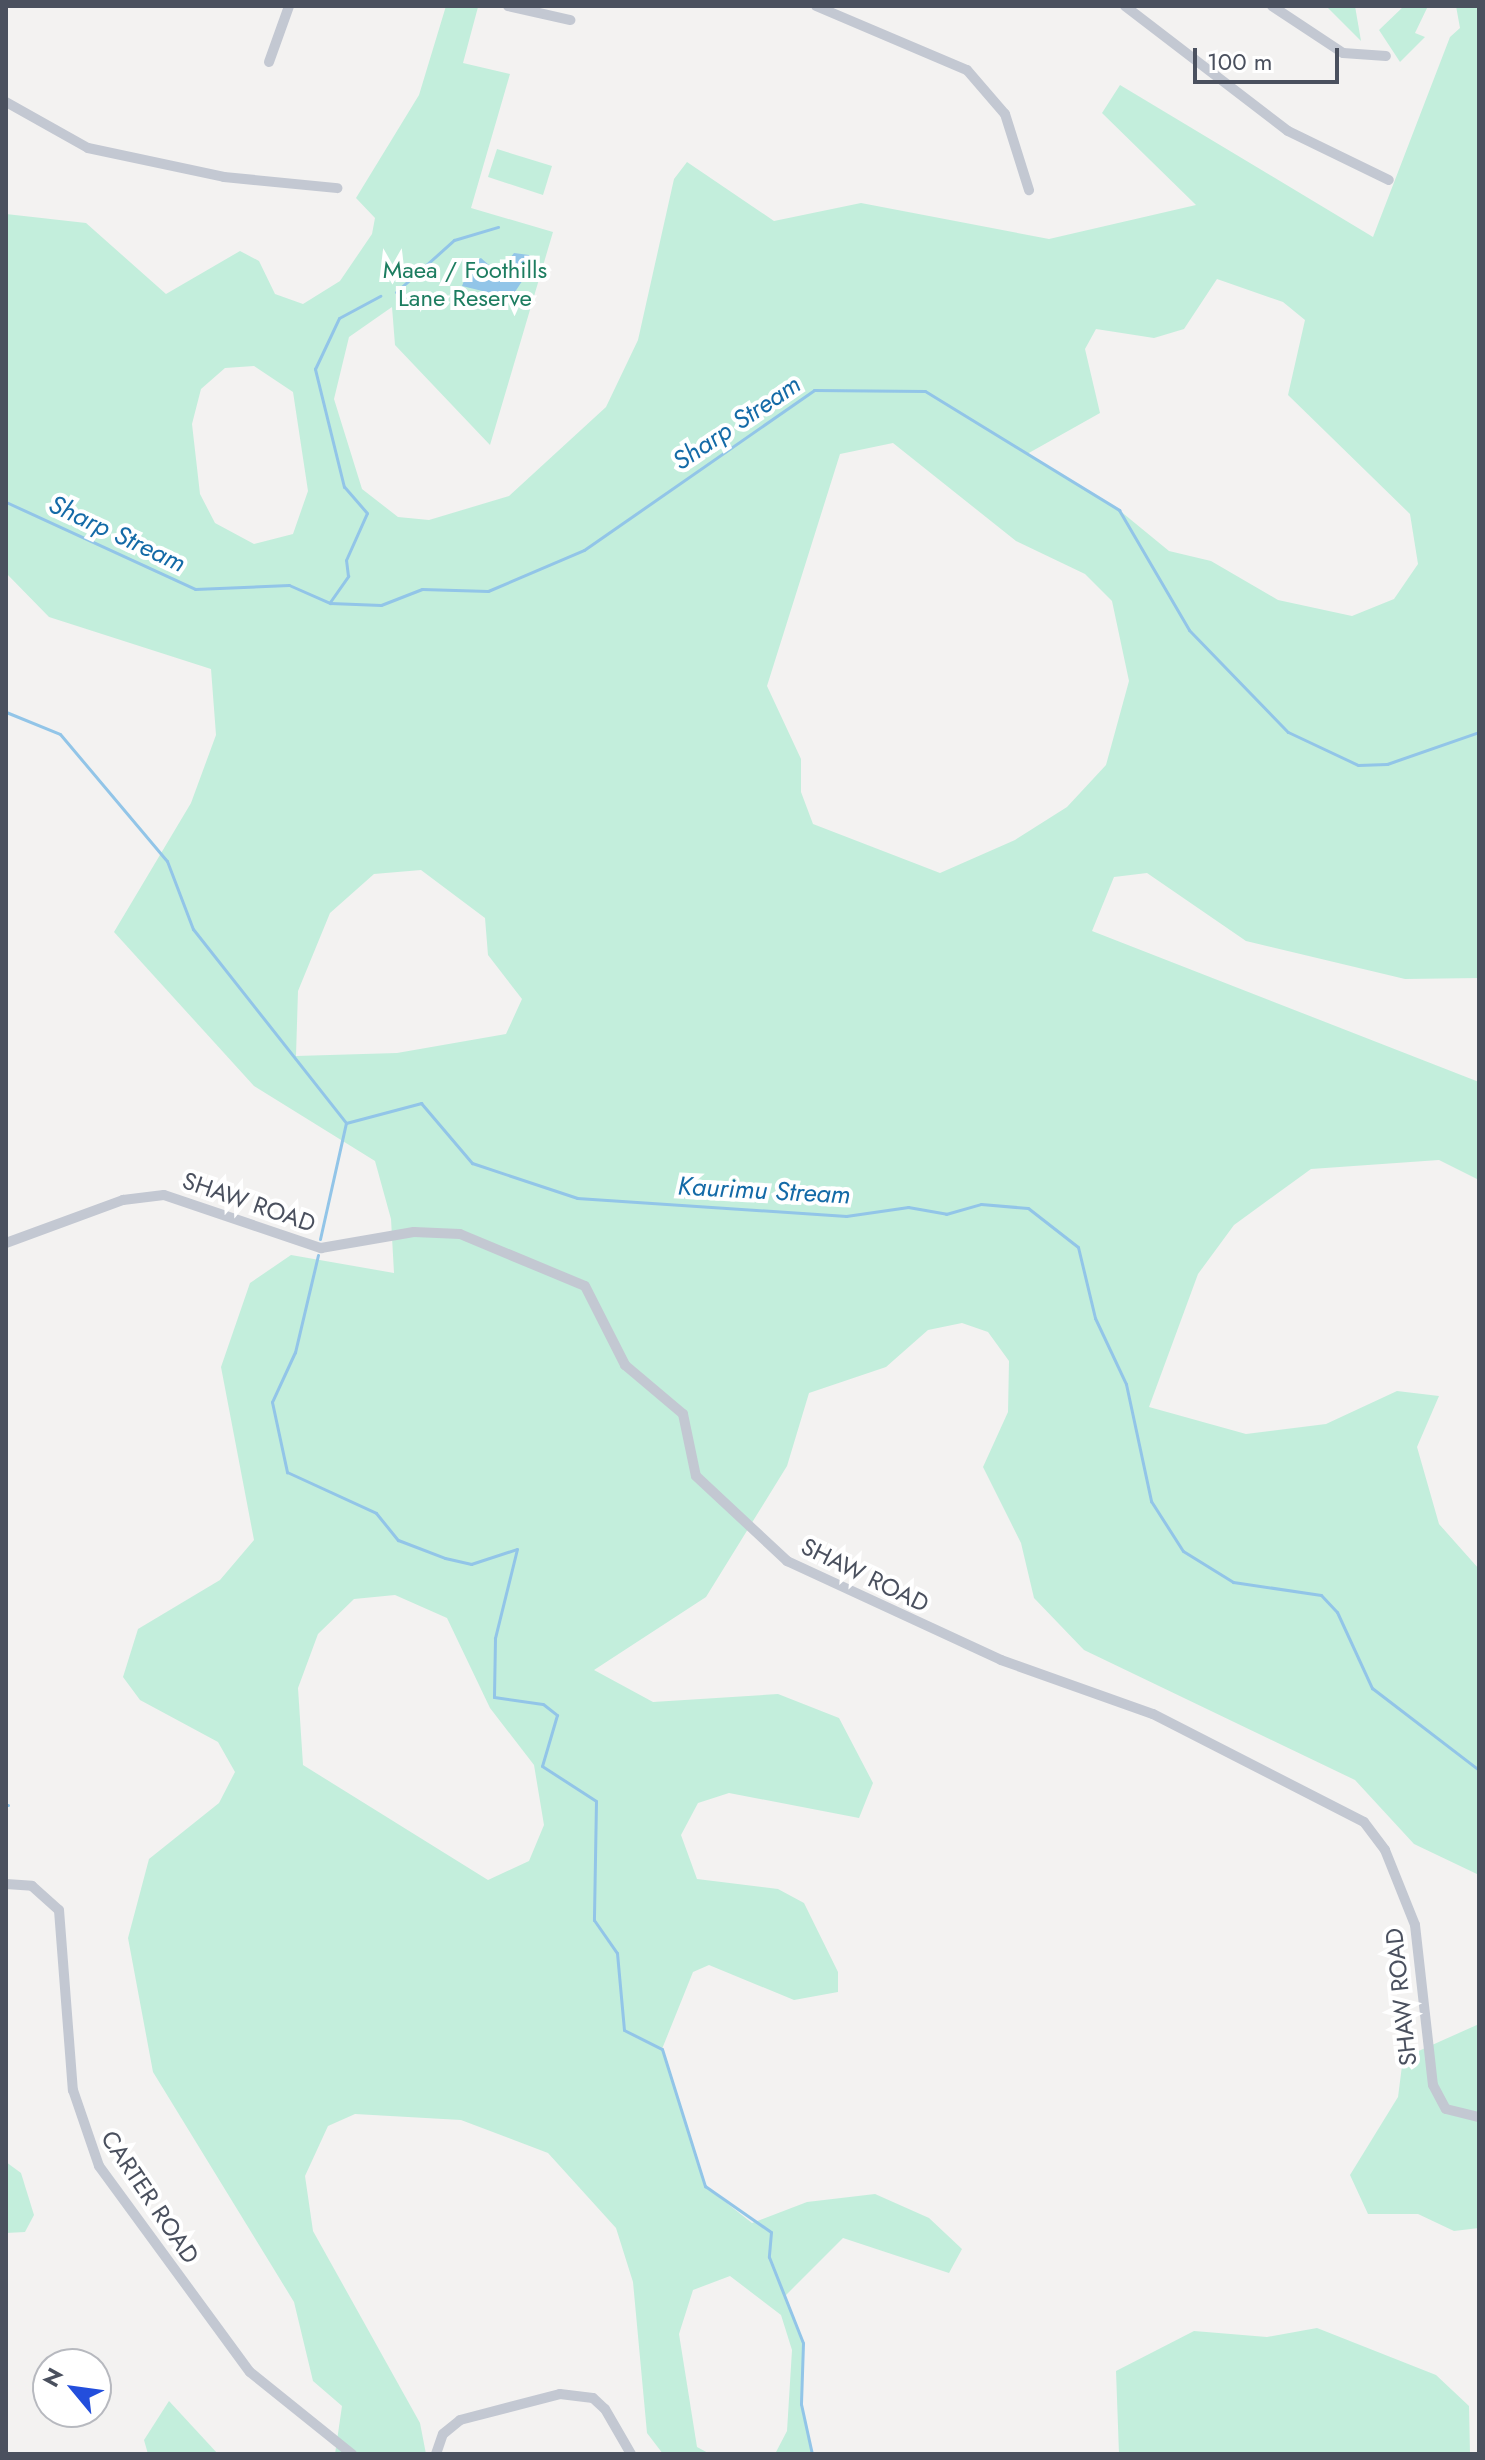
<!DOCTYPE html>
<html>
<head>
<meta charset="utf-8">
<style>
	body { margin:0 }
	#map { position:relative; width:1485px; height:2460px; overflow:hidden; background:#f3f2f1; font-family:Jost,sans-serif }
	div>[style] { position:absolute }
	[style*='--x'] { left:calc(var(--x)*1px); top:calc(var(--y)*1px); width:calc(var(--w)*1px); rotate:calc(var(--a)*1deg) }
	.green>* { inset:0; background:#c3eedc }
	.water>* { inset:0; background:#92c5e8 }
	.stream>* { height:3px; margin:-1.5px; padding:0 1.5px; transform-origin:1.5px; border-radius:1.5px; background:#92c5e8 }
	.minor>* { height:10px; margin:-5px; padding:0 5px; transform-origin:5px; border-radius:5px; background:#c3c8d2 }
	span { translate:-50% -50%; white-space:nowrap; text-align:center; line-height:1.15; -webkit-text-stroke:8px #fff; paint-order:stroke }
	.park-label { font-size:24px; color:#1d7d60 }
	.street-label { font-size:24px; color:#4a505e }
	.water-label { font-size:26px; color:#146aa7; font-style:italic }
	.frame { position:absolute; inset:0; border:8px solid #4a505e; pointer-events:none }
	.north { position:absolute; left:32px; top:2348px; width:80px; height:80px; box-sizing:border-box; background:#fff; border:2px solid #b7b9bf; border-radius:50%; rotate:299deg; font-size:22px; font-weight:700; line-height:32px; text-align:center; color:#4a505e }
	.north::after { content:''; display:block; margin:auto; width:28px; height:36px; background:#234edc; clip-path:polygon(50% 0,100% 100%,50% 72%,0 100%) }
	.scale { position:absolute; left:1193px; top:48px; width:146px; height:36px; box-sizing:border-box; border:4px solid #4a505e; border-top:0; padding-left:10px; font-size:24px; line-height:28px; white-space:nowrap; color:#4a505e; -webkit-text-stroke:6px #fff; paint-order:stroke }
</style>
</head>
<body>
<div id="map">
	<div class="green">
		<i style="clip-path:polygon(evenodd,446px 6px,478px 7px,463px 63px,510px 74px,471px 208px,553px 232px,490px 445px,395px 345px,392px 307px,349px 337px,334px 399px,362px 489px,398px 517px,429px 520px,509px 496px,606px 407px,638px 340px,674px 179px,687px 162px,774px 221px,861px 203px,1049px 239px,1196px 205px,1102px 113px,1120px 85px,1373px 237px,1450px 37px,1460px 28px,1456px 6px,1479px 6px,1479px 978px,1405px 979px,1246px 941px,1147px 873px,1114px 877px,1092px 931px,1479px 1082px,1479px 1180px,1439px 1160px,1311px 1169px,1234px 1225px,1198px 1274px,1149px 1407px,1246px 1434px,1326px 1424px,1397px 1391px,1439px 1396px,1417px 1447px,1439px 1524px,1479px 1569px,1479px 1875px,1414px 1844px,1355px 1780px,1084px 1650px,1034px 1598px,1021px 1543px,983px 1467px,1008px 1412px,1009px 1361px,988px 1332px,962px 1323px,928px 1330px,886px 1367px,809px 1393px,787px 1466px,706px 1597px,594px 1670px,653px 1702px,778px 1694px,839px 1718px,873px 1783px,859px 1818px,729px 1793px,698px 1803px,681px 1835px,697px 1879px,778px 1889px,804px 1903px,838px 1972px,838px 1992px,794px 2000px,709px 1965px,693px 1972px,662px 2049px,705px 2186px,752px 2223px,807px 2202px,875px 2194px,929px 2218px,962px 2249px,949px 2273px,843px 2238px,785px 2296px,803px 2343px,801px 2404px,812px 2454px,775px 2454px,787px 2431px,792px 2350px,781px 2315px,730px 2276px,693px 2290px,679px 2334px,697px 2447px,710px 2454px,663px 2454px,647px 2433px,633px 2282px,616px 2228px,548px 2153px,461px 2120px,355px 2114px,328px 2126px,305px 2176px,313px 2231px,420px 2423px,426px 2454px,335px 2454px,342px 2406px,313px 2381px,294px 2302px,153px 2072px,128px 1938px,149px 1859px,219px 1803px,235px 1772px,218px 1742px,140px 1700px,123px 1677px,138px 1629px,220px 1580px,254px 1540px,221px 1367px,250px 1283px,291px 1255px,394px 1273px,391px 1219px,375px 1161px,254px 1086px,114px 932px,191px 803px,216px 735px,211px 669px,49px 617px,6px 573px,6px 214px,86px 223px,166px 294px,240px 251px,259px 261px,275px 294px,303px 304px,340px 281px,372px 234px,375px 218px,356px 198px,419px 95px,446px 6px,1217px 279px,1283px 302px,1305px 320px,1288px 395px,1410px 514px,1418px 564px,1394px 599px,1352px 616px,1278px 600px,1211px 561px,1169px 551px,1119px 510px,1027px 454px,1100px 413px,1085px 349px,1096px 329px,1154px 338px,1184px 329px,1217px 279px,446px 6px,254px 366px,293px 392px,308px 491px,293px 534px,254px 544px,215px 523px,200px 494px,192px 424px,201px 389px,225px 368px,254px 366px,446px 6px,893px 443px,1016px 541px,1085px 574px,1112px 601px,1129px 681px,1106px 765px,1067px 807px,1015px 840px,940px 873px,813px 824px,801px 792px,801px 759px,767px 686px,840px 454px,893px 443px,446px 6px,421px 870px,485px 918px,488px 955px,522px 999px,506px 1034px,397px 1053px,296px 1056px,298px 991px,330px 913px,374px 874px,421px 870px,446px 6px,395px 1595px,447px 1618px,490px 1708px,534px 1765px,544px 1825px,529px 1861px,488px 1880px,303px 1765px,298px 1688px,318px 1634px,354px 1599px,395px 1595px)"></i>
		<i style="clip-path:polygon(1326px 6px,1355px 6px,1361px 41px)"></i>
		<i style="clip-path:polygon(1404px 6px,1428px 6px,1415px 33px,1425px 37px,1400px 62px,1379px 30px)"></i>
		<i style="clip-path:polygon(497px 149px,552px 166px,543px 195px,488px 177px)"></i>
		<i style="clip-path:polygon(1479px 2024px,1479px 2228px,1454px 2231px,1418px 2214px,1368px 2214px,1350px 2175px,1398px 2097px,1403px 2058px)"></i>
		<i style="clip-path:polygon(6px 2162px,21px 2173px,34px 2215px,25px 2232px,6px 2233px)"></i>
		<i style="clip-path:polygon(1317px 2328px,1436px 2375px,1469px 2406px,1470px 2454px,1119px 2454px,1116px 2371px,1194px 2331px,1267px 2337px)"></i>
		<i style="clip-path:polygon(169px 2401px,218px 2454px,148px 2454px,144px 2440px)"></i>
	</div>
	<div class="water">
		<i style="clip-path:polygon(514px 253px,529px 255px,532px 266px,511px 298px,462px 286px,471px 263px,481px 258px,498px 273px)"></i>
	</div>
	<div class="stream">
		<i style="--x:396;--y:292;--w:78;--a:-41.9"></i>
		<i style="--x:454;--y:240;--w:46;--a:-16.5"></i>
		<i style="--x:6;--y:502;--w:208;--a:24.7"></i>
		<i style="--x:195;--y:589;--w:94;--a:-2.4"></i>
		<i style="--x:289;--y:585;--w:45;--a:23.7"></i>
		<i style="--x:330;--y:603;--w:51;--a:2.2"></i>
		<i style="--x:381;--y:605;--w:44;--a:-21.3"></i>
		<i style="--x:422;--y:589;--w:66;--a:1.7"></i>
		<i style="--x:488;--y:591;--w:104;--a:-23.1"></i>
		<i style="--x:584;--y:550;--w:280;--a:-34.8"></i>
		<i style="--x:814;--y:390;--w:111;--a:0.5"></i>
		<i style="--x:925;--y:391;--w:228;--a:31.5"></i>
		<i style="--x:1119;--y:510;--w:139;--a:59.7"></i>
		<i style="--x:1189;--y:630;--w:142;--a:45.9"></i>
		<i style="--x:1288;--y:732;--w:77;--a:25.2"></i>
		<i style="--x:1358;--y:765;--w:29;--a:-2"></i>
		<i style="--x:1387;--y:764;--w:97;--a:-19.2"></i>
		<i style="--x:330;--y:602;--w:32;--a:-55"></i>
		<i style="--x:348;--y:576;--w:16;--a:-97"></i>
		<i style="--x:346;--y:560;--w:51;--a:-65.9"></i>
		<i style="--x:367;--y:513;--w:35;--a:-131"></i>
		<i style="--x:344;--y:487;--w:122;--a:-103.8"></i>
		<i style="--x:315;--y:369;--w:56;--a:-64.8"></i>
		<i style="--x:339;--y:318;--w:47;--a:-28.2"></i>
		<i style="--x:6;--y:712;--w:58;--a:22.2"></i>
		<i style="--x:60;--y:734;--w:166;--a:49.9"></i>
		<i style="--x:167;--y:861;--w:73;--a:69.1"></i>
		<i style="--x:193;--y:929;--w:247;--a:51.7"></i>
		<i style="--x:346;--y:1123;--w:78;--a:-14.9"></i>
		<i style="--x:421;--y:1103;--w:79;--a:49.6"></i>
		<i style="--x:472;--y:1163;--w:111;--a:18.4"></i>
		<i style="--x:577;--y:1198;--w:270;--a:3.8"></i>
		<i style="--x:846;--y:1216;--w:63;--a:-8.3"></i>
		<i style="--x:908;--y:1207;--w:39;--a:10"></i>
		<i style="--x:946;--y:1214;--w:36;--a:-16"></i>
		<i style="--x:981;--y:1204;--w:47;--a:4.9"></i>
		<i style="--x:1028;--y:1208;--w:63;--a:38"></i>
		<i style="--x:1078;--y:1247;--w:73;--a:76.5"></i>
		<i style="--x:1095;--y:1318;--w:73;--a:64.8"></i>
		<i style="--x:1126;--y:1384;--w:120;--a:77.9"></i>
		<i style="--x:1151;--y:1501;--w:59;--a:57.4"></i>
		<i style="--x:1183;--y:1551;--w:59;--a:31.8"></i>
		<i style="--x:1233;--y:1582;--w:89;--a:8.4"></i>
		<i style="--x:1321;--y:1595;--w:23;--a:47"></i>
		<i style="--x:1337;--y:1612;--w:84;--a:65.3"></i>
		<i style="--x:1372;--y:1688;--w:135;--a:37.5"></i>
		<i style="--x:320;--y:1239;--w:119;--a:-77.4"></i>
		<i style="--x:318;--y:1255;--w:100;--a:103.3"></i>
		<i style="--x:295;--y:1352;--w:55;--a:114.7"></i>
		<i style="--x:272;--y:1402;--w:72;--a:77.9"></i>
		<i style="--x:287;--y:1472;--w:98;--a:24.7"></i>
		<i style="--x:376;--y:1513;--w:35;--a:51"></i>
		<i style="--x:398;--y:1540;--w:50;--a:21"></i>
		<i style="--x:445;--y:1558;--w:27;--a:13"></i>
		<i style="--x:471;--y:1564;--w:48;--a:-18.1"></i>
		<i style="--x:517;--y:1549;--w:92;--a:103.9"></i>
		<i style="--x:495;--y:1638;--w:59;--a:91"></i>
		<i style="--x:494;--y:1697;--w:49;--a:8.1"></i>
		<i style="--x:543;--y:1704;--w:18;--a:38"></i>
		<i style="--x:557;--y:1715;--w:53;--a:106.4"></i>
		<i style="--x:542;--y:1766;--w:64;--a:32.9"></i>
		<i style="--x:596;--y:1801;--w:119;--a:91"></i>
		<i style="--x:594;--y:1920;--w:40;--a:55.1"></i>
		<i style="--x:617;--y:1953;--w:77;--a:84.8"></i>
		<i style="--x:624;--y:2030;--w:42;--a:26.6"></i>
		<i style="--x:662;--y:2049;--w:144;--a:72.6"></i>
		<i style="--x:705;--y:2186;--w:80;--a:34.9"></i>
		<i style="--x:771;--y:2232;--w:25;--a:95"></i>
		<i style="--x:769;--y:2257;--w:92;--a:68.4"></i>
		<i style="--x:803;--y:2343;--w:61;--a:91.9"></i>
		<i style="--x:801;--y:2404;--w:51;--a:77.6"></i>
		<i style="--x:6;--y:1805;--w:2;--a:0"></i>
	</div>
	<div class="minor">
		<i style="--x:508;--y:6;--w:64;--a:12.7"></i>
		<i style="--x:816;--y:6;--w:164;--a:23"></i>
		<i style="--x:967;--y:70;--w:58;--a:49.2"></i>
		<i style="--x:1005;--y:114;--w:80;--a:72.5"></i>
		<i style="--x:1125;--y:6;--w:205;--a:37.5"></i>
		<i style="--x:1288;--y:131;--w:112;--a:25.9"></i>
		<i style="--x:1272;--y:6;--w:85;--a:33.5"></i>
		<i style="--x:1343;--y:53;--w:43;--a:4"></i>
		<i style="--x:269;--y:62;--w:59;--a:-70.3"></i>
		<i style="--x:6;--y:102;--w:94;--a:29.3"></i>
		<i style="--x:88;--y:148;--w:139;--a:12"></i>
		<i style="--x:224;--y:177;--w:114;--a:5.6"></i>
		<i style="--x:6;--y:1243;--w:125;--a:-20.2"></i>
		<i style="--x:123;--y:1200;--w:41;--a:-7"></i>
		<i style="--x:164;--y:1195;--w:166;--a:18.7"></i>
		<i style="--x:321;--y:1248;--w:94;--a:-9.8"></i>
		<i style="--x:414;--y:1232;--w:46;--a:2.5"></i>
		<i style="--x:460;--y:1234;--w:135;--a:22.6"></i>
		<i style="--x:585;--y:1286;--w:89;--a:63.1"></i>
		<i style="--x:625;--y:1365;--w:76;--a:40.2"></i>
		<i style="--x:683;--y:1414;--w:63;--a:78.2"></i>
		<i style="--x:696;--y:1476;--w:125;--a:43"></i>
		<i style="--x:787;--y:1561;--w:236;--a:24.8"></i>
		<i style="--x:1001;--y:1660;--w:161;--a:19.6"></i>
		<i style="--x:1153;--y:1714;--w:237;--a:27.1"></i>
		<i style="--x:1364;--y:1822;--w:35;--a:53"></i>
		<i style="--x:1385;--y:1850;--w:81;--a:68.2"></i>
		<i style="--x:1415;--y:1925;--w:161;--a:83.6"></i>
		<i style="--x:1433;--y:2085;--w:27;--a:62"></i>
		<i style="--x:1446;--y:2109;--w:34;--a:14"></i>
		<i style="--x:6;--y:1884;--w:26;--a:4"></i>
		<i style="--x:32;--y:1886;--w:36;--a:42"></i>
		<i style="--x:59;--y:1910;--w:181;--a:85.6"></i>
		<i style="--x:73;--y:2090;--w:80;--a:71.1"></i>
		<i style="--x:99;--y:2166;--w:255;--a:53.8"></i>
		<i style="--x:250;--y:2372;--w:131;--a:38.8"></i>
		<i style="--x:436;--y:2454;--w:21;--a:-71"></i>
		<i style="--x:443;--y:2434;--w:22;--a:-39"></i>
		<i style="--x:460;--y:2420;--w:103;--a:-14.6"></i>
		<i style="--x:560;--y:2394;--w:33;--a:7"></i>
		<i style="--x:593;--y:2398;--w:16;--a:43"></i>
		<i style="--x:605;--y:2409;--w:52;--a:60"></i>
	</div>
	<div class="park-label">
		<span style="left:465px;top:284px">Maea / Foothills<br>Lane Reserve</span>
	</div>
	<div class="street-label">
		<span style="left:249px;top:1202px;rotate:19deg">SHAW ROAD</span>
		<span style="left:865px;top:1575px;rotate:26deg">SHAW ROAD</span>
		<span style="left:1401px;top:1997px;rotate:-96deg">SHAW ROAD</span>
		<span style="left:150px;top:2197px;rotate:56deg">CARTER ROAD</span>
	</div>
	<div class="water-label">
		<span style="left:737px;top:423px;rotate:-34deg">Sharp Stream</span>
		<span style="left:117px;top:534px;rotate:25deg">Sharp Stream</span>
		<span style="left:764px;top:1191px;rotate:3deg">Kaurimu Stream</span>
	</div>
	<div class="frame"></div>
	<div class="north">N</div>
	<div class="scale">100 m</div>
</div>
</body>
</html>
